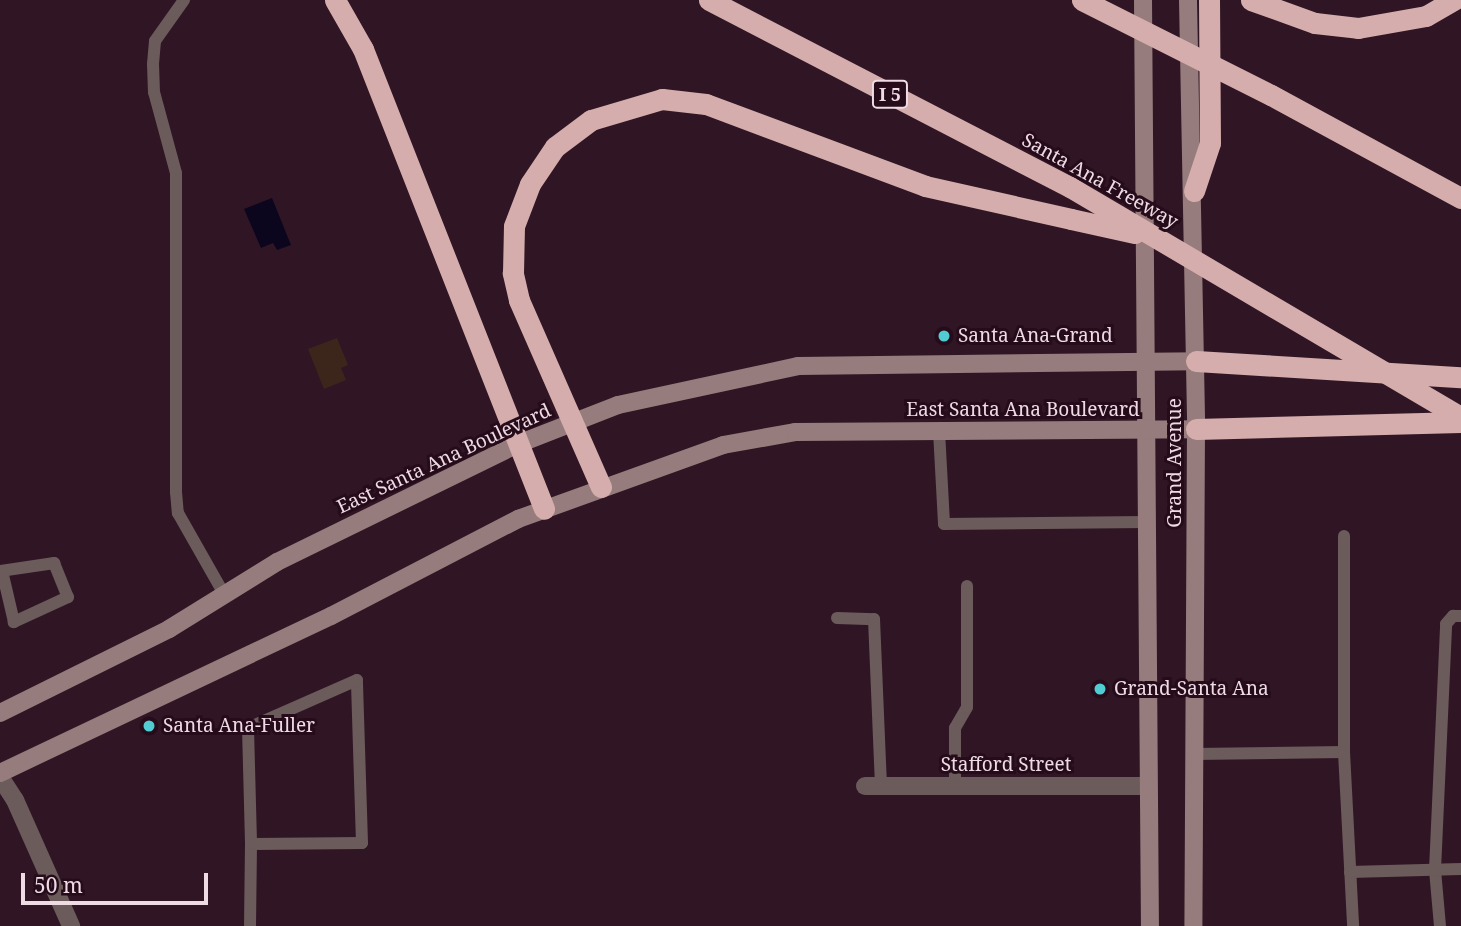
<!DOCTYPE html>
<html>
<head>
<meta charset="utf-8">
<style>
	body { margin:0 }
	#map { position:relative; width:1461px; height:926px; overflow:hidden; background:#301624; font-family:"Noto Serif",serif }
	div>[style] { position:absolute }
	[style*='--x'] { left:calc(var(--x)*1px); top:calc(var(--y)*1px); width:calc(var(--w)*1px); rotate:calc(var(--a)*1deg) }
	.green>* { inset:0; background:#3c261c }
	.water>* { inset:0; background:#0b061e }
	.service>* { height:12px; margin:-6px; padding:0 6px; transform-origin:6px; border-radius:6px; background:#6b5b5b }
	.minor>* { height:18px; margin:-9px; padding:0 9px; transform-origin:9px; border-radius:9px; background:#6b5b5b }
	.secondary>* { height:18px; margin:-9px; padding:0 9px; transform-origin:9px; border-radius:9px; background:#967c7c }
	.motorway>* { height:21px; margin:-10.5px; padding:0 10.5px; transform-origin:10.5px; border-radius:10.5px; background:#d6adad }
	.motorway-bridge>* { height:21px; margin:-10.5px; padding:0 10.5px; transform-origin:10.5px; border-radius:10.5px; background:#d6adad }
	.dots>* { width:19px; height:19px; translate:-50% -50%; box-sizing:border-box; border:4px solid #260c1a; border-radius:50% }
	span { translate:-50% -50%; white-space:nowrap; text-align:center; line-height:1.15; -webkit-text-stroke:6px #260c1a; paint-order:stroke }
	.shield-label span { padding:2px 5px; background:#260c1a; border:2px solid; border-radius:5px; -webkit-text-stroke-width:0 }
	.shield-label { font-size:18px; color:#eedbe4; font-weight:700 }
	.street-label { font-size:19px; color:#eedbe4 }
	.poi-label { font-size:19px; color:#eedbe4 }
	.left { translate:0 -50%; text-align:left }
	.scale { position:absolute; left:21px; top:873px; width:187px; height:32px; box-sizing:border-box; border:4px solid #eedbe4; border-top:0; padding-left:9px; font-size:21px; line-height:24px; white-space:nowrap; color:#eedbe4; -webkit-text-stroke:5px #260c1a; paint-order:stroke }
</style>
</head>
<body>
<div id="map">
	<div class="green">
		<i style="clip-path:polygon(337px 338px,348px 365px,341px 368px,346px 380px,324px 389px,308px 349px)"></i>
	</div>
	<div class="water">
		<i style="clip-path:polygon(272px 198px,291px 245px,277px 250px,273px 243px,261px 248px,244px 209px)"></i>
	</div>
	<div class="service">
		<i style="--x:184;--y:0;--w:50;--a:125.3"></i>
		<i style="--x:155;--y:41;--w:23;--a:95"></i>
		<i style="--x:153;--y:64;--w:28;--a:88"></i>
		<i style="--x:154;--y:92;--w:84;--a:74.8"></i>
		<i style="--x:176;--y:173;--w:319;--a:90"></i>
		<i style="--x:176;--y:492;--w:21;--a:85"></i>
		<i style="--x:178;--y:513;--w:93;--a:60.4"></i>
		<i style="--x:939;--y:431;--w:93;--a:86.9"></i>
		<i style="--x:944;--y:524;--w:202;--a:-0.6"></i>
		<i style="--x:1344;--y:536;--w:216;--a:90"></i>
		<i style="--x:0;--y:571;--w:55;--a:-8.4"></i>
		<i style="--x:54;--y:563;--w:37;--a:68"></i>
		<i style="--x:68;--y:597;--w:60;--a:155.2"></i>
		<i style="--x:14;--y:622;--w:52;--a:-103.2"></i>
		<i style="--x:837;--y:618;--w:37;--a:2"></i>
		<i style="--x:874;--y:619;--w:167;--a:87.6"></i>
		<i style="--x:1194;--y:754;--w:150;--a:-0.8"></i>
		<i style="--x:1344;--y:752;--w:174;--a:87"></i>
		<i style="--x:955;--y:786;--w:58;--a:-90"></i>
		<i style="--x:955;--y:728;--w:24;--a:-60"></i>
		<i style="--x:967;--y:707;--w:121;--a:-90"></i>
		<i style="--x:1350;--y:872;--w:111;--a:-1.5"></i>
		<i style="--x:250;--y:926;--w:82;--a:-89.3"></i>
		<i style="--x:251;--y:844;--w:111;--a:-0.5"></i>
		<i style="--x:362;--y:843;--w:163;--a:-91.8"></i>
		<i style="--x:357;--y:680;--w:119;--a:156.2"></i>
		<i style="--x:248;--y:728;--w:116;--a:88.5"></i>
		<i style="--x:1440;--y:926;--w:56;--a:-95.1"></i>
		<i style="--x:1435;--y:870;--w:246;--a:-87.4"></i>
		<i style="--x:1446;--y:624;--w:11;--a:-49"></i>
		<i style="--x:1453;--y:616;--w:8;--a:0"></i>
	</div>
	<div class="minor">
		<i style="--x:0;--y:777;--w:27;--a:57"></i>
		<i style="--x:15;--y:800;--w:138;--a:66"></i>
		<i style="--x:865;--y:786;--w:283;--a:0"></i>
	</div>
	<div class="secondary">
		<i style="--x:1143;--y:0;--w:926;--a:89.57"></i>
		<i style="--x:1188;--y:0;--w:429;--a:88.9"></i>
		<i style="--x:1196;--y:429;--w:497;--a:90.3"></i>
		<i style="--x:0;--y:713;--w:189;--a:-26.4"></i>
		<i style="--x:169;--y:629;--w:127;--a:-31.8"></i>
		<i style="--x:277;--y:562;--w:268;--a:-26.1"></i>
		<i style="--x:518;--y:444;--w:107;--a:-21.3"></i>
		<i style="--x:618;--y:405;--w:184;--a:-12.2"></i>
		<i style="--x:798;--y:366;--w:398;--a:-0.7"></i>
		<i style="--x:0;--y:773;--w:366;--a:-25.4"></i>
		<i style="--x:331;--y:616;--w:211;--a:-27.4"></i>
		<i style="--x:518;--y:519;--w:218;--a:-19.8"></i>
		<i style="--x:723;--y:445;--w:73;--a:-10.2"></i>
		<i style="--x:795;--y:432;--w:401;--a:-0.4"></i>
	</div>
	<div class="motorway">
		<i style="--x:335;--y:0;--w:56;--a:60.3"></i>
		<i style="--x:363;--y:49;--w:494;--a:68.5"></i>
		<i style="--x:709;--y:0;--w:407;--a:27.4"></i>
		<i style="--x:1251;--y:0;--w:68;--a:19.8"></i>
		<i style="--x:1315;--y:23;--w:43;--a:6.6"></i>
		<i style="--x:1358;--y:28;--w:69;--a:-10"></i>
		<i style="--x:1426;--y:16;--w:32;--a:-30"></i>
		<i style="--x:1271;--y:95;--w:216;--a:28.5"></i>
		<i style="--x:1194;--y:191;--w:51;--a:-71.6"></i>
		<i style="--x:1210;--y:143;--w:143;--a:-90.4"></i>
		<i style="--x:1196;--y:361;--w:265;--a:3.5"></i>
		<i style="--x:1196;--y:429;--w:265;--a:-1.5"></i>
		<i style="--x:601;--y:487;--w:204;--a:-113.7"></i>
		<i style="--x:519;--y:300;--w:28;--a:-103"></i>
		<i style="--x:513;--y:273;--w:47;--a:-88.8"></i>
		<i style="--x:514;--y:226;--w:45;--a:-69.1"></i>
		<i style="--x:530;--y:184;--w:45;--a:-56"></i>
		<i style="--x:555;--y:147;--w:45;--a:-36.9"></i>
		<i style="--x:591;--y:120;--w:74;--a:-16.5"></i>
		<i style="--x:662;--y:99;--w:44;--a:6.5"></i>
		<i style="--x:706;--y:104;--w:234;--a:20.5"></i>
		<i style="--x:925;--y:186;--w:150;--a:12.7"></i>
	</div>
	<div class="motorway-bridge">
		<i style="--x:1082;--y:0;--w:212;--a:26.7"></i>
		<i style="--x:1070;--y:187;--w:454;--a:30.5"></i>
		<i style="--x:1071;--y:219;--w:65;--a:12.5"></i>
	</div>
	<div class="dots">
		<i style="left:944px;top:336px;background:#51ccd2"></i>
		<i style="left:1100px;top:689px;background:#51ccd2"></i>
		<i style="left:149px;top:726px;background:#51ccd2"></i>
	</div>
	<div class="shield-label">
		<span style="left:890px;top:94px">I 5</span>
	</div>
	<div class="street-label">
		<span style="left:1100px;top:181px;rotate:29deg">Santa Ana Freeway</span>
		<span style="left:1023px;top:410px">East Santa Ana Boulevard</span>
		<span style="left:444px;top:459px;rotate:-25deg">East Santa Ana Boulevard</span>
		<span style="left:1175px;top:463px;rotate:-90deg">Grand Avenue</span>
		<span style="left:1006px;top:765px">Stafford Street</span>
	</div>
	<div class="poi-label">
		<span class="left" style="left:958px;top:336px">Santa Ana-Grand</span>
		<span class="left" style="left:1114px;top:689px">Grand-Santa Ana</span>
		<span class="left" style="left:163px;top:726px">Santa Ana-Fuller</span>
	</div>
	<div class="scale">50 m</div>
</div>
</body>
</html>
